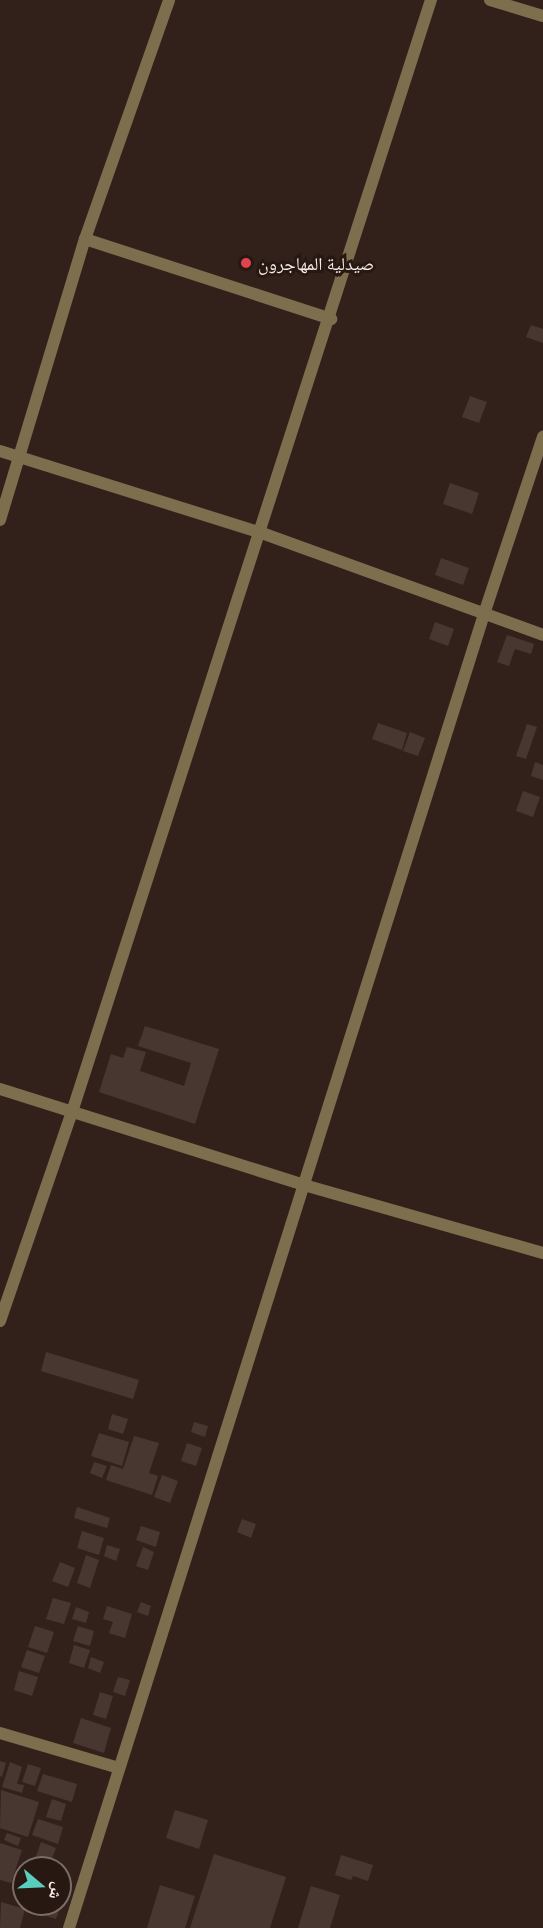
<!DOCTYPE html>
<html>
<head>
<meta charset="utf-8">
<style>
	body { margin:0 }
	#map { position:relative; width:543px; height:1928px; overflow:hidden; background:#32211b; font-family:"Exo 2","Noto Naskh Arabic",sans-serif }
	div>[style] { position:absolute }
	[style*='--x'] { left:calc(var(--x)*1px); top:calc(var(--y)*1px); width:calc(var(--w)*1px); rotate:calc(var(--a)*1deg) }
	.building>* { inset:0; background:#483730 }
	.minor>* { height:12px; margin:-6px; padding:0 6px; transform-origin:6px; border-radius:6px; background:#7d6f4e }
	.tertiary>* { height:12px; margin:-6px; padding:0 6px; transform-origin:6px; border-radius:6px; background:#7d6f4e }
	.dots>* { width:16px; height:16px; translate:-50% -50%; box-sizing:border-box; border:3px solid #271812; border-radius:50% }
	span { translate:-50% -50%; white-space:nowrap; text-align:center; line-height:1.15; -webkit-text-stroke:6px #271812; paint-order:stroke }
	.poi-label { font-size:18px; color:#f7ebe7 }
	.left { translate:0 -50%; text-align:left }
	.north { position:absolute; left:12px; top:1856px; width:60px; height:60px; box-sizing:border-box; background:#271812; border:2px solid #7a6c67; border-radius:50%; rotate:109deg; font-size:16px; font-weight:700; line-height:24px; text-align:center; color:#f7ebe7 }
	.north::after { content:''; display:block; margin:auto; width:21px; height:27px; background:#5acebc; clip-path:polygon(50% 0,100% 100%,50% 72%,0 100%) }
</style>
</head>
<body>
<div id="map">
	<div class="building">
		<i style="clip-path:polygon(531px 325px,543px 329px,543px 343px,526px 337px)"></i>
		<i style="clip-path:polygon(470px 396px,487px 402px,479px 423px,462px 417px)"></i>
		<i style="clip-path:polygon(450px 483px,479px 493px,472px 514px,443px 504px)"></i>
		<i style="clip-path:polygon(441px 558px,469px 568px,463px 585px,435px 575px)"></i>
		<i style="clip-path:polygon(435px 622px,454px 629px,448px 646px,429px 639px)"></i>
		<i style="clip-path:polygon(507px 635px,534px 644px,531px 654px,515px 649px,509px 666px,497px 662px)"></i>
		<i style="clip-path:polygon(378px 723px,407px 733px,402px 750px,372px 739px)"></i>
		<i style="clip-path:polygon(527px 724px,537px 727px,526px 759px,516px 756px)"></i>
		<i style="clip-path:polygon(410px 732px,425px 738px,418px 756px,403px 751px)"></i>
		<i style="clip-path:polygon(535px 762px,543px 765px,543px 780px,531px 776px)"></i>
		<i style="clip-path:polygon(523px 791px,540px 797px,533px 817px,516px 811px)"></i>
		<i style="clip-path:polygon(145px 1026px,219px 1049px,195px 1124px,99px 1092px,111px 1054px,123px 1058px,127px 1047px,146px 1052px,140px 1071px,184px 1086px,191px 1063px,138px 1046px)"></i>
		<i style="clip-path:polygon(46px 1352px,139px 1380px,133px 1399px,41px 1371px)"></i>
		<i style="clip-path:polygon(112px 1414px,128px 1419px,123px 1434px,108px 1429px)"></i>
		<i style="clip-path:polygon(194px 1422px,208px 1426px,205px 1437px,191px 1432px)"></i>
		<i style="clip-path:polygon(99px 1433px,129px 1442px,122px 1466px,91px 1456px)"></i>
		<i style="clip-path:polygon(134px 1436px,159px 1443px,149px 1473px,158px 1476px,152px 1495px,106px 1480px,111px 1465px,123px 1469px)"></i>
		<i style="clip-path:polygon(187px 1443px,202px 1448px,196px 1466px,181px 1461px)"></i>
		<i style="clip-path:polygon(94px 1462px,107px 1466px,102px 1478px,90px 1473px)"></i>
		<i style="clip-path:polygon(162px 1475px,178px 1481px,170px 1503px,154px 1497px)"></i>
		<i style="clip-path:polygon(77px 1507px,110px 1518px,107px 1528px,74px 1518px)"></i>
		<i style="clip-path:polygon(242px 1519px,256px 1524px,251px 1538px,237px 1532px)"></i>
		<i style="clip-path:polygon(141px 1526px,160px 1532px,156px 1547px,136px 1540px)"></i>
		<i style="clip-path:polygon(82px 1531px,104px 1538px,99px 1555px,77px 1548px)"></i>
		<i style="clip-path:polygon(107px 1545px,120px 1549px,116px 1561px,104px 1556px)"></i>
		<i style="clip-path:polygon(143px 1547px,154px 1552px,148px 1570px,136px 1566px)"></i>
		<i style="clip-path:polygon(86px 1555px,99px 1560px,90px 1588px,77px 1583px)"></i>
		<i style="clip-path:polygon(60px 1562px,75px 1568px,68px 1587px,52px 1581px)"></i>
		<i style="clip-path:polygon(53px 1598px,71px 1603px,64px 1624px,46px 1619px)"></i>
		<i style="clip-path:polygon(141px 1602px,151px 1606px,148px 1616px,137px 1612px)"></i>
		<i style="clip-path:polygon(107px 1606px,132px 1614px,125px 1638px,109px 1633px,113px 1622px,103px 1619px)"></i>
		<i style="clip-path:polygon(76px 1607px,89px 1612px,86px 1623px,72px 1619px)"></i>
		<i style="clip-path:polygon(35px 1626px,54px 1632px,47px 1653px,28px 1647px)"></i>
		<i style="clip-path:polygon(78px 1626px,94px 1631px,90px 1646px,73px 1641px)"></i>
		<i style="clip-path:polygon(74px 1645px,90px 1650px,84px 1668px,69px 1663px)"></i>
		<i style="clip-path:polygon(27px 1650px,45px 1656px,39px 1673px,21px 1667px)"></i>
		<i style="clip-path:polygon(91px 1657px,104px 1662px,100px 1673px,88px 1668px)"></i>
		<i style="clip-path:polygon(19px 1671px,38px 1677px,32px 1696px,14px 1690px)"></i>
		<i style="clip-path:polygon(118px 1677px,130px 1680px,125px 1696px,113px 1692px)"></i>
		<i style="clip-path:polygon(100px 1692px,113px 1696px,106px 1719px,93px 1715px)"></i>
		<i style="clip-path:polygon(81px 1718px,111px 1728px,104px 1753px,73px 1743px)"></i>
		<i style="clip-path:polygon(0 1761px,6px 1763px,2px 1777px,0 1776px)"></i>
		<i style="clip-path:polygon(10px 1762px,22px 1767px,17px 1784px,24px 1785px,22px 1793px,2px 1787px)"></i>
		<i style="clip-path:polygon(28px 1764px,41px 1768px,35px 1786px,22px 1782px)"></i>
		<i style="clip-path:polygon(43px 1774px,77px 1784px,72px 1802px,37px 1791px)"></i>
		<i style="clip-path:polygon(1px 1790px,39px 1802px,28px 1837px,0 1828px)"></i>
		<i style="clip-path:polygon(52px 1799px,66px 1804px,61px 1821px,46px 1817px)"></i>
		<i style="clip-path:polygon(175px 1810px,208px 1820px,199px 1849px,166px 1838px)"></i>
		<i style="clip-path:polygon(38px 1819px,63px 1827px,58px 1844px,32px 1835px)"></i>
		<i style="clip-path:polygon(7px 1833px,21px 1838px,18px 1846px,4px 1840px)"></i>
		<i style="clip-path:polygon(41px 1842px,56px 1848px,50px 1864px,35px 1859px)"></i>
		<i style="clip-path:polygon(0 1843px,22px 1850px,11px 1883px,0 1880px)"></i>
		<i style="clip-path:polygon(214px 1854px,286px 1877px,270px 1928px,190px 1928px)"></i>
		<i style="clip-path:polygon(341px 1855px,373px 1865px,368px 1881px,353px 1876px,351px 1880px,335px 1875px)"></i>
		<i style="clip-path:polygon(160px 1885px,195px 1896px,185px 1928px,147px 1928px)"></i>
		<i style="clip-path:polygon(311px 1886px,340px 1895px,330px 1928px,298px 1928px)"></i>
		<i style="clip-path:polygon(1px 1902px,25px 1909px,20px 1928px,0 1928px)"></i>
		<i style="clip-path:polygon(40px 1904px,60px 1908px,56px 1919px,37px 1913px)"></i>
	</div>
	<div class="minor">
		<i style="--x:85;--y:239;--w:259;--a:18"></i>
		<i style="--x:0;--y:451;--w:271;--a:17.4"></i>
		<i style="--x:259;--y:532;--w:302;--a:19.9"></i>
		<i style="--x:0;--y:520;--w:294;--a:-73.2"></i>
		<i style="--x:85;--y:239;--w:253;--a:-70.6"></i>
		<i style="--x:0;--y:1089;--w:319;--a:17.5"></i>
		<i style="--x:304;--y:1185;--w:248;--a:15.9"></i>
		<i style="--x:0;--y:1321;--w:221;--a:-71"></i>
		<i style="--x:72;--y:1112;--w:1169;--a:-72.11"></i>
		<i style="--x:0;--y:1733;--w:124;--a:16.4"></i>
	</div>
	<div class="tertiary">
		<i style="--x:490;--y:0;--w:55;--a:16.8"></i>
		<i style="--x:69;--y:1928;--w:1378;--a:-72.47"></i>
		<i style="--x:484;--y:614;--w:187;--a:-71.6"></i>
	</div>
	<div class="dots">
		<i style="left:246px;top:263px;background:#e0444e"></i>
	</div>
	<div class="poi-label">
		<span class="left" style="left:258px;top:263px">صيدلية المهاجرون</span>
	</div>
	<div class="north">ش</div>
</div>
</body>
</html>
